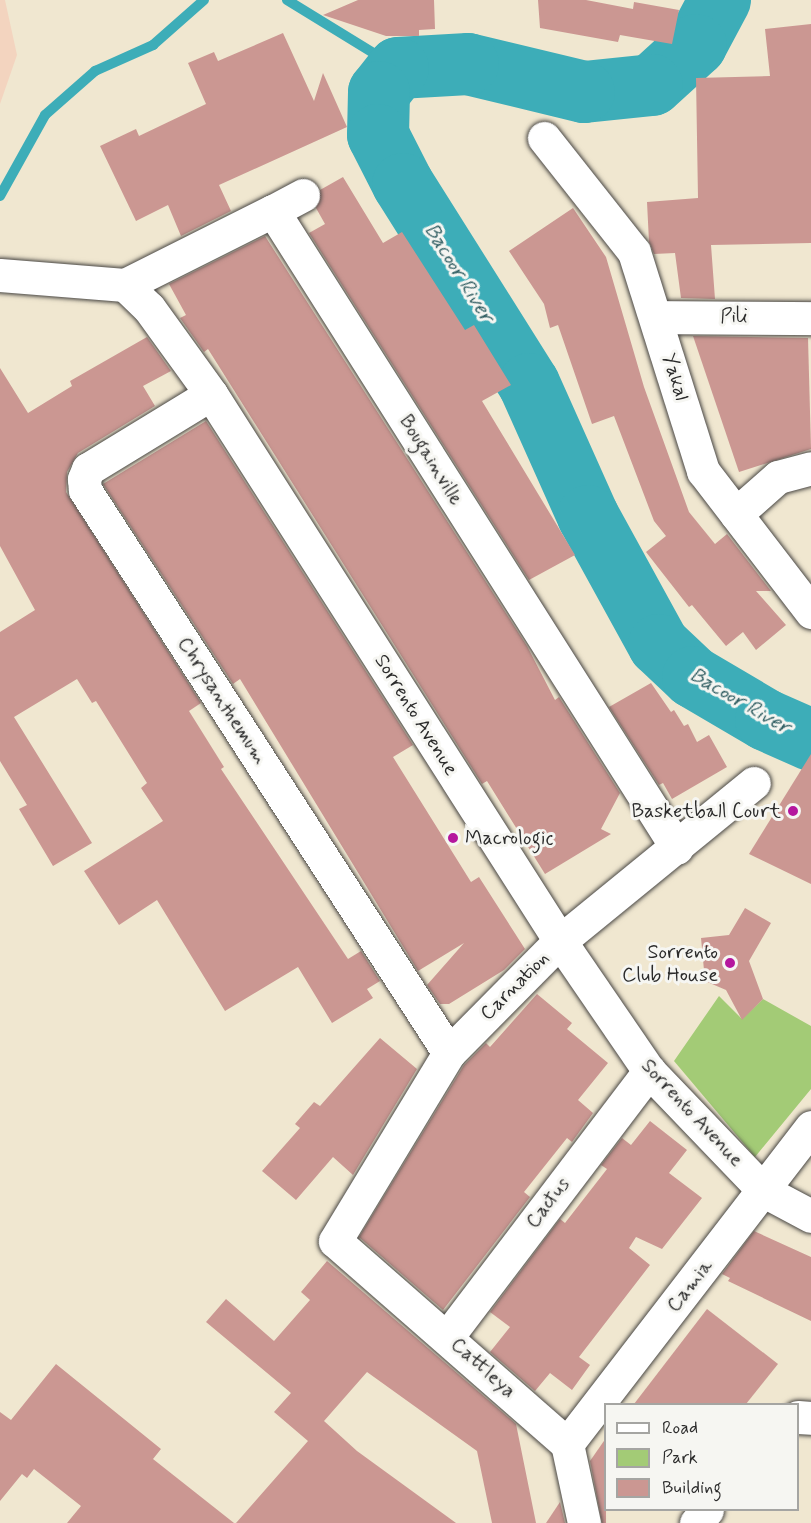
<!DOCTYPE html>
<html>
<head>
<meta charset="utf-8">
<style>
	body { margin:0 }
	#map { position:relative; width:811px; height:1523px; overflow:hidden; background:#f0e7d0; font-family:Mynerve,sans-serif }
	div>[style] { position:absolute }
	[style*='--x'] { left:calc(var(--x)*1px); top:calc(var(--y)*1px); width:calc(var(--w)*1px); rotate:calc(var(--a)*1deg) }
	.built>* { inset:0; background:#f3d4bf }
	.green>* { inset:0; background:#a3cb76 }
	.stream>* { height:10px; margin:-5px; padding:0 5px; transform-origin:5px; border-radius:5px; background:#3dadb8 }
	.river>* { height:62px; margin:-31px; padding:0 31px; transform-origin:31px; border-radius:31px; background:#3dadb8 }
	.building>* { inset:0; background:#cb9792 }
	.roads { filter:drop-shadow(0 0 2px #494744) drop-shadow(0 0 2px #494744) }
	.street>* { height:33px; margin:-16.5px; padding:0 16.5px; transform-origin:16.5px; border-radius:16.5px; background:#fff }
	.dots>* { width:16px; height:16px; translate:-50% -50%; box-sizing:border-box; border:3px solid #f6f6f2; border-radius:50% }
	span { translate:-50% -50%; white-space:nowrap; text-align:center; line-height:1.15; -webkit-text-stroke:6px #f6f6f2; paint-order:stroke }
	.street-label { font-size:20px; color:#2b2b2b }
	.poi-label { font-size:20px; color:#2b2b2b }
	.right { translate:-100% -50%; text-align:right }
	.left { translate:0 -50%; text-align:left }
	.water-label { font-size:21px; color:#325f63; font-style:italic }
	.legend { position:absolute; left:604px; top:1403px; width:195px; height:108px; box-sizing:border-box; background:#f6f6f2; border:2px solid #a5a5a2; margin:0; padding:8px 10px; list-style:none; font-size:18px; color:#2b2b2b }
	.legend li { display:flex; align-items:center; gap:12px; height:30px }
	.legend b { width:30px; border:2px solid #a5a5a2 }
</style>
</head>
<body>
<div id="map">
	<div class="built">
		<i style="clip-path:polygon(0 0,5px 0,17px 55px,0 104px)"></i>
	</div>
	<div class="green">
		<i style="clip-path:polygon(719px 996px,742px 1019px,763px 999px,811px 1026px,811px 1089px,755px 1157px,674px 1061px)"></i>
	</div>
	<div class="stream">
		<i style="--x:287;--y:0;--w:130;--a:31.5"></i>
		<i style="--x:0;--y:196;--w:93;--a:-60.9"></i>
		<i style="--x:45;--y:115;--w:67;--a:-41.3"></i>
		<i style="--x:95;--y:71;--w:64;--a:-24.1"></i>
		<i style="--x:153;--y:45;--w:68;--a:-41.4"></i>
	</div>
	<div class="river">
		<i style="--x:720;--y:0;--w:51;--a:118.1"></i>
		<i style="--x:696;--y:45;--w:59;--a:137.7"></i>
		<i style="--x:652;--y:85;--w:68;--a:174.1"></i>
		<i style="--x:584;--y:92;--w:119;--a:-166.4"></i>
		<i style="--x:468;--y:64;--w:70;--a:176.7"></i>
		<i style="--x:398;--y:68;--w:31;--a:128"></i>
		<i style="--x:379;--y:92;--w:43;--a:91.3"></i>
		<i style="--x:378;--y:135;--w:55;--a:63"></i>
		<i style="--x:403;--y:184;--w:236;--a:57.8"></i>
		<i style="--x:529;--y:384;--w:145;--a:65.9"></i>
		<i style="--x:588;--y:516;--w:147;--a:61.2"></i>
		<i style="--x:659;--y:645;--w:47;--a:43.3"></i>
		<i style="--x:693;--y:677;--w:85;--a:30.5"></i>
		<i style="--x:766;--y:720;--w:49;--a:24"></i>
	</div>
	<div class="building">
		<i style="clip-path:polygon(358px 0,434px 0,435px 29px,419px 30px,419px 36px,386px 36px,323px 15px)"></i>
		<i style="clip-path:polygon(538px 0,586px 0,633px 9px,634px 2px,679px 10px,672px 44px,620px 35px,618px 42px,540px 28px)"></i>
		<i style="clip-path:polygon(811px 24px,811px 243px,711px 245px,715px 299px,681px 298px,675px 253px,654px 254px,649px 242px,647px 202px,698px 198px,696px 78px,770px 76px,765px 29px)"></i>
		<i style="clip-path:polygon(283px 33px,314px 101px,323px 73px,347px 127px,219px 185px,231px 211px,181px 236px,168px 205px,136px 221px,100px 146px,136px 129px,139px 136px,206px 104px,188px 63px,214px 52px,218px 61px)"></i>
		<i style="clip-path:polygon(343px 177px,383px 243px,402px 232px,465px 330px,474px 325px,511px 385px,482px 401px,575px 555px,529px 580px,309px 233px,325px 224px,316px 208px,320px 190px)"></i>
		<i style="clip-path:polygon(573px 208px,606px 257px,644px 387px,689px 512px,715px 544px,727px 534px,771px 591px,756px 591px,786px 625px,756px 650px,743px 632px,726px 646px,692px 605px,689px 607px,646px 552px,666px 536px,654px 521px,614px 416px,592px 424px,558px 325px,550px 328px,544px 304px,509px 251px)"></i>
		<i style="clip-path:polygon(265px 236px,527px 646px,555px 700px,559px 697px,620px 793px,601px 829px,611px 834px,545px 874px,487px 781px,482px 784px,208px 349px,204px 352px,180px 318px,186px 315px,169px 284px)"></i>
		<i style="clip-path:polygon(693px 336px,808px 338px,811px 449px,739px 472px)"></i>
		<i style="clip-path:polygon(147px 337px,171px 371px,143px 386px,155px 406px,78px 453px,67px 472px,66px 492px,201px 703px,189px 711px,224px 767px,221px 769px,348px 959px,361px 951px,380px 981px,367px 989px,373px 998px,332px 1023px,298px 967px,225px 1011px,157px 900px,119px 925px,84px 871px,163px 821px,141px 788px,147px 783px,96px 701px,92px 703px,77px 679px,14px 717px,92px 843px,53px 866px,19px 809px,27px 805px,0 761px,0 632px,35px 610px,0 546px,0 368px,28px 413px,72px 386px,70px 381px)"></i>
		<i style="clip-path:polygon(206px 421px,413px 745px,393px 757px,471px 882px,479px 877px,525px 949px,504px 970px,449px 1004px,440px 1004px,427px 985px,464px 943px,418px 971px,240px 679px,233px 684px,103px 484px)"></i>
		<i style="clip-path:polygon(651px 683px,671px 712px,674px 710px,684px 726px,688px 724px,697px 742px,709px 735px,727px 767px,672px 799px,663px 783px,659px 785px,609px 707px)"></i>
		<i style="clip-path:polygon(811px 754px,811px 884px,749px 854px)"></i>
		<i style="clip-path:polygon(745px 908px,771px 923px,749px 961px,763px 999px,742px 1020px,726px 990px,705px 981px,701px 938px,729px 935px)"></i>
		<i style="clip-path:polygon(537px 994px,572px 1023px,567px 1029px,608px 1063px,578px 1100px,593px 1113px,572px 1142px,567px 1138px,524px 1192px,530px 1197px,443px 1310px,359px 1237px,464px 1065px,486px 1043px,490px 1047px)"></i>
		<i style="clip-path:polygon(380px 1038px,417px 1069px,353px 1175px,333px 1157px,296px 1200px,262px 1171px,300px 1128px,295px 1124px,314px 1102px,320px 1106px)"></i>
		<i style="clip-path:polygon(650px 1121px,687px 1150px,669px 1173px,702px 1198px,662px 1249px,636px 1237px,629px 1248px,650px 1265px,579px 1357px,590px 1365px,572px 1390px,550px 1373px,535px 1391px,490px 1352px,510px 1327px,490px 1312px,560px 1219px,565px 1223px,607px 1169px,601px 1165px,622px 1138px,631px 1145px)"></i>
		<i style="clip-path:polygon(754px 1231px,811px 1257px,811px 1321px,728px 1281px,730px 1278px,722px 1274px)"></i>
		<i style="clip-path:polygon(327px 1261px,516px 1424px,536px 1523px,492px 1523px,477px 1451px,367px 1372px,324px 1421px,357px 1451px,456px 1523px,236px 1523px,308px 1441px,274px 1412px,291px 1393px,206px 1322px,226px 1299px,274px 1341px,310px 1300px,301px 1292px)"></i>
		<i style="clip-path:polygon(707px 1309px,778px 1364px,746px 1404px,634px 1404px)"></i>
		<i style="clip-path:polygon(56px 1364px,161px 1449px,153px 1459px,234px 1523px,67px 1523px,81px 1506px,34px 1469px,27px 1478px,22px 1474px,0 1501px,0 1412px,11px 1420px)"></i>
		<i style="clip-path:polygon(606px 1438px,606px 1523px,602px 1523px,590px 1461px)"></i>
		<i style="clip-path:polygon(560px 1502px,565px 1523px,546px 1523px)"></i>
	</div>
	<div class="roads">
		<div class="street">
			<i style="--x:544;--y:138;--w:145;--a:51.7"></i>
			<i style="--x:634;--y:252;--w:230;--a:72.5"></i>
			<i style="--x:703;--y:471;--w:178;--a:52.5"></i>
			<i style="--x:273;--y:211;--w:34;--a:-28"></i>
			<i style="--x:0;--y:275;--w:125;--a:4.6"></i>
			<i style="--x:125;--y:285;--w:33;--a:44"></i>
			<i style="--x:149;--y:308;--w:106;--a:54.2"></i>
			<i style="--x:211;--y:394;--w:649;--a:57.46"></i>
			<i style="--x:560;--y:941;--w:158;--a:55.6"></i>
			<i style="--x:649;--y:1071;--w:166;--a:46.2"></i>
			<i style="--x:764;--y:1191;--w:53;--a:28"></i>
			<i style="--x:125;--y:285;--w:165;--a:-26.6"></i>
			<i style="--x:273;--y:211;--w:754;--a:57.62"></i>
			<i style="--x:657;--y:317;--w:154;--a:0.4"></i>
			<i style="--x:211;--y:394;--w:144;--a:148.6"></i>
			<i style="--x:88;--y:469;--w:11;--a:112"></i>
			<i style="--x:84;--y:479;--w:11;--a:85"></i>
			<i style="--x:85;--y:490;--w:670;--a:57.12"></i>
			<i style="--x:736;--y:514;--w:56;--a:-41.4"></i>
			<i style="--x:778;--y:477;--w:34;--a:-15"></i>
			<i style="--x:448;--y:1336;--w:333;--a:-52.8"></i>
			<i style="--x:798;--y:1417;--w:13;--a:4"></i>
			<i style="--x:567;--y:1444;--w:400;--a:-52.4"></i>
			<i style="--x:584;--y:1523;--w:81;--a:-102.1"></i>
			<i style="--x:567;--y:1444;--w:308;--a:-138.8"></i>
			<i style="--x:335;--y:1241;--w:220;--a:-58.8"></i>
			<i style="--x:449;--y:1053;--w:158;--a:-45.3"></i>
			<i style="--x:560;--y:941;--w:250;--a:-39.2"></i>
			<i style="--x:696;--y:1523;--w:17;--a:-50"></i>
		</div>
	</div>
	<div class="dots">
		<i style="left:793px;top:811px;background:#b5179e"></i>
		<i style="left:453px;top:838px;background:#b5179e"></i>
		<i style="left:730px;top:963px;background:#b5179e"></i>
	</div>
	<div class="street-label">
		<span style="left:734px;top:316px">Pili</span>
		<span style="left:675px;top:377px;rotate:73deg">Yakal</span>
		<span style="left:431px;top:460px;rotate:58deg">Bougainville</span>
		<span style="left:222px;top:701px;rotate:57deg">Chrysanthemum</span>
		<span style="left:416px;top:715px;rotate:58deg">Sorrento Avenue</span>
		<span style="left:515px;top:986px;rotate:-45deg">Carnation</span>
		<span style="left:692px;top:1113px;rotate:47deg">Sorrento Avenue</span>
		<span style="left:548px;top:1203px;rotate:-53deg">Cactus</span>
		<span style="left:690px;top:1286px;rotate:-52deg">Camia</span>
		<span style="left:483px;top:1368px;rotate:42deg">Cattleya</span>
	</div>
	<div class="poi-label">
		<span class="right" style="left:781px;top:811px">Basketball Court</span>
		<span class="left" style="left:465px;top:838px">Macrologic</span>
		<span class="right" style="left:718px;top:964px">Sorrento<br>Club House</span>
	</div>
	<div class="water-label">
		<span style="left:459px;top:273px;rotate:58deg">Bacoor River</span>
		<span style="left:740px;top:701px;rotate:30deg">Bacoor River</span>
	</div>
	<ul class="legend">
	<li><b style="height:8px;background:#fff"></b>Road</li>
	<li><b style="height:16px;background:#a3cb76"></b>Park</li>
	<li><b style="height:16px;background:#cb9792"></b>Building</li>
	</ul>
</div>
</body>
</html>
